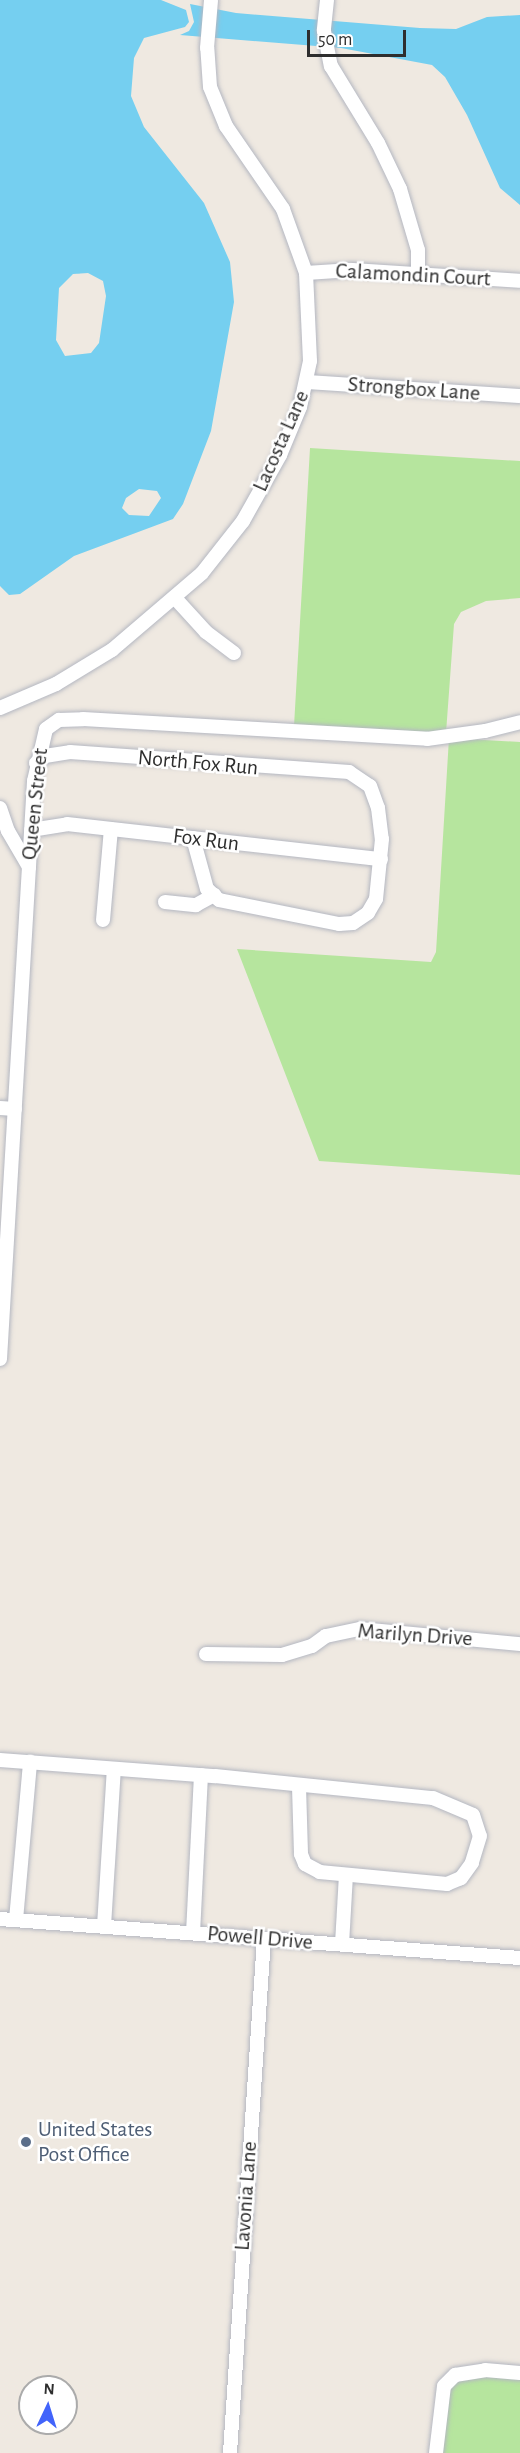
<!DOCTYPE html>
<html>
<head>
<meta charset="utf-8">
<style>
	body { margin:0 }
	#map { position:relative; width:520px; height:2453px; overflow:hidden; background:#efe9e1; font-family:"Alegreya Sans",sans-serif }
	div>[style] { position:absolute }
	[style*='--x'] { left:calc(var(--x)*1px); top:calc(var(--y)*1px); width:calc(var(--w)*1px); rotate:calc(var(--a)*1deg) }
	.green>* { inset:0; background:#b6e59e }
	.water>* { inset:0; background:#75cff0 }
	.roads { filter:drop-shadow(0 0 2px #b4b7c1) drop-shadow(0 0 2px #b4b7c1) }
	.minor>* { height:14px; margin:-7px; padding:0 7px; transform-origin:7px; border-radius:7px; background:#fff }
	.dots>* { width:16px; height:16px; translate:-50% -50%; box-sizing:border-box; border:3px solid #fff; border-radius:50% }
	span { translate:-50% -50%; white-space:nowrap; text-align:center; line-height:1.15; -webkit-text-stroke:5px #fff; paint-order:stroke }
	.street-label { font-size:22px; color:#2e2e2e }
	.service-label { font-size:22px; color:#4e5e75 }
	.left { translate:0 -50%; text-align:left }
	.north { position:absolute; left:18px; top:2375px; width:60px; height:60px; box-sizing:border-box; background:#fff; border:2px solid #ababab; border-radius:50%; rotate:4deg; font-size:16px; font-weight:700; line-height:24px; text-align:center; color:#2e2e2e }
	.north::after { content:''; display:block; margin:auto; width:21px; height:27px; background:#4264fb; clip-path:polygon(50% 0,100% 100%,50% 72%,0 100%) }
	.scale { position:absolute; left:307px; top:30px; width:99px; height:27px; box-sizing:border-box; border:3px solid #2e2e2e; border-top:0; padding-left:8px; font-size:18px; line-height:21px; white-space:nowrap; color:#2e2e2e; -webkit-text-stroke:4px #fff; paint-order:stroke }
</style>
</head>
<body>
<div id="map">
	<div class="green">
		<i style="clip-path:polygon(310px 448px,520px 461px,520px 598px,486px 601px,461px 612px,454px 624px,446px 733px,294px 726px)"></i>
		<i style="clip-path:polygon(449px 738px,520px 742px,520px 1175px,319px 1161px,237px 949px,431px 962px,436px 952px)"></i>
		<i style="clip-path:polygon(481px 2375px,520px 2377px,520px 2453px,441px 2453px,448px 2392px,459px 2380px)"></i>
	</div>
	<div class="water">
		<i style="clip-path:polygon(evenodd,0 0,161px 0,186px 10px,189px 22px,185px 27px,144px 38px,134px 58px,131px 96px,144px 127px,204px 203px,230px 262px,234px 302px,211px 431px,183px 504px,173px 519px,74px 556px,20px 594px,9px 595px,0 586px,0 0,88px 273px,103px 281px,106px 296px,99px 343px,91px 353px,65px 356px,56px 340px,59px 288px,73px 274px,88px 273px,0 0,139px 489px,157px 491px,161px 498px,149px 516px,129px 515px,122px 508px,126px 498px,139px 489px)"></i>
		<i style="clip-path:polygon(190px 4px,236px 13px,420px 28px,456px 29px,487px 17px,520px 15px,520px 205px,500px 188px,467px 115px,445px 77px,432px 65px,341px 48px,180px 35px,189px 31px,194px 22px)"></i>
	</div>
	<div class="roads">
		<div class="minor">
			<i style="--x:327;--y:0;--w:31;--a:96"></i>
			<i style="--x:324;--y:31;--w:36;--a:79"></i>
			<i style="--x:331;--y:66;--w:90;--a:58.6"></i>
			<i style="--x:378;--y:143;--w:51;--a:64.4"></i>
			<i style="--x:400;--y:189;--w:64;--a:73.6"></i>
			<i style="--x:418;--y:250;--w:24;--a:90"></i>
			<i style="--x:306;--y:273;--w:46;--a:-3.7"></i>
			<i style="--x:352;--y:270;--w:168;--a:3.7"></i>
			<i style="--x:307;--y:382;--w:213;--a:3.8"></i>
			<i style="--x:175;--y:598;--w:46;--a:47.6"></i>
			<i style="--x:206;--y:632;--w:35;--a:37"></i>
			<i style="--x:0;--y:708;--w:61;--a:-23.2"></i>
			<i style="--x:56;--y:684;--w:66;--a:-31.3"></i>
			<i style="--x:112;--y:650;--w:118;--a:-40.5"></i>
			<i style="--x:202;--y:573;--w:66;--a:-51.7"></i>
			<i style="--x:243;--y:521;--w:76;--a:-60.7"></i>
			<i style="--x:280;--y:455;--w:52;--a:-67.4"></i>
			<i style="--x:300;--y:407;--w:47;--a:-77.7"></i>
			<i style="--x:310;--y:361;--w:88;--a:-92.6"></i>
			<i style="--x:306;--y:273;--w:68;--a:-109.8"></i>
			<i style="--x:283;--y:209;--w:101;--a:-124.5"></i>
			<i style="--x:226;--y:126;--w:42;--a:-112.3"></i>
			<i style="--x:210;--y:87;--w:39;--a:-94"></i>
			<i style="--x:207;--y:48;--w:48;--a:-85.2"></i>
			<i style="--x:36;--y:763;--w:11;--a:-38"></i>
			<i style="--x:45;--y:756;--w:25;--a:-9"></i>
			<i style="--x:70;--y:752;--w:280;--a:4.1"></i>
			<i style="--x:349;--y:772;--w:25;--a:34"></i>
			<i style="--x:370;--y:786;--w:23;--a:70"></i>
			<i style="--x:378;--y:808;--w:31;--a:83"></i>
			<i style="--x:382;--y:839;--w:60;--a:95.7"></i>
			<i style="--x:376;--y:899;--w:16;--a:120"></i>
			<i style="--x:368;--y:913;--w:18;--a:146"></i>
			<i style="--x:353;--y:923;--w:14;--a:176"></i>
			<i style="--x:339;--y:924;--w:122;--a:-168.7"></i>
			<i style="--x:219;--y:900;--w:16;--a:-137"></i>
			<i style="--x:207;--y:889;--w:53;--a:-105.4"></i>
			<i style="--x:0;--y:808;--w:24;--a:71"></i>
			<i style="--x:8;--y:831;--w:42;--a:59.7"></i>
			<i style="--x:31;--y:830;--w:36;--a:-9"></i>
			<i style="--x:67;--y:824;--w:316;--a:6.4"></i>
			<i style="--x:165;--y:902;--w:31;--a:6"></i>
			<i style="--x:196;--y:905;--w:21;--a:-29"></i>
			<i style="--x:103;--y:920;--w:91;--a:-85"></i>
			<i style="--x:0;--y:1108;--w:15;--a:4"></i>
			<i style="--x:0;--y:1359;--w:579;--a:-86.63"></i>
			<i style="--x:34;--y:781;--w:53;--a:-77"></i>
			<i style="--x:46;--y:729;--w:16;--a:-35"></i>
			<i style="--x:59;--y:720;--w:24;--a:-2"></i>
			<i style="--x:83;--y:719;--w:345;--a:3.3"></i>
			<i style="--x:427;--y:739;--w:59;--a:-7.9"></i>
			<i style="--x:485;--y:731;--w:36;--a:-14"></i>
			<i style="--x:206;--y:1654;--w:76;--a:0.8"></i>
			<i style="--x:282;--y:1655;--w:31;--a:-17"></i>
			<i style="--x:312;--y:1646;--w:17;--a:-36"></i>
			<i style="--x:326;--y:1636;--w:35;--a:-12"></i>
			<i style="--x:360;--y:1629;--w:161;--a:5.4"></i>
			<i style="--x:0;--y:1760;--w:216;--a:4.3"></i>
			<i style="--x:215;--y:1776;--w:219;--a:5.8"></i>
			<i style="--x:433;--y:1798;--w:43;--a:23"></i>
			<i style="--x:473;--y:1815;--w:22;--a:72"></i>
			<i style="--x:480;--y:1836;--w:28;--a:107"></i>
			<i style="--x:472;--y:1863;--w:19;--a:126"></i>
			<i style="--x:461;--y:1878;--w:15;--a:157"></i>
			<i style="--x:447;--y:1884;--w:128;--a:-174.6"></i>
			<i style="--x:320;--y:1872;--w:17;--a:-152"></i>
			<i style="--x:305;--y:1864;--w:11;--a:-112"></i>
			<i style="--x:301;--y:1854;--w:69;--a:-91.7"></i>
			<i style="--x:0;--y:1919;--w:521;--a:4.29"></i>
			<i style="--x:16;--y:1920;--w:159;--a:-84.9"></i>
			<i style="--x:104;--y:1926;--w:157;--a:-86.4"></i>
			<i style="--x:193;--y:1933;--w:158;--a:-87.1"></i>
			<i style="--x:342;--y:1944;--w:69;--a:-86.7"></i>
			<i style="--x:230;--y:2453;--w:515;--a:-86.22"></i>
			<i style="--x:436;--y:2453;--w:67;--a:-83.2"></i>
			<i style="--x:444;--y:2386;--w:16;--a:-45"></i>
			<i style="--x:455;--y:2375;--w:30;--a:-9"></i>
			<i style="--x:485;--y:2370;--w:35;--a:5"></i>
		</div>
	</div>
	<div class="dots">
		<i style="left:26px;top:2142px;background:#5c6f8a"></i>
	</div>
	<div class="street-label">
		<span style="left:413px;top:275px;rotate:3deg">Calamondin Court</span>
		<span style="left:414px;top:389px;rotate:4deg">Strongbox Lane</span>
		<span style="left:281px;top:441px;rotate:-66deg">Lacosta Lane</span>
		<span style="left:198px;top:763px;rotate:5deg">North Fox Run</span>
		<span style="left:35px;top:804px;rotate:-84deg">Queen Street</span>
		<span style="left:206px;top:840px;rotate:7deg">Fox Run</span>
		<span style="left:415px;top:1635px;rotate:4deg">Marilyn Drive</span>
		<span style="left:260px;top:1938px;rotate:5deg">Powell Drive</span>
		<span style="left:246px;top:2196px;rotate:-86deg">Lavonia Lane</span>
	</div>
	<div class="service-label">
		<span class="left" style="left:38px;top:2142px">United States<br>Post Office</span>
	</div>
	<div class="north">N</div>
	<div class="scale">50 m</div>
</div>
</body>
</html>
